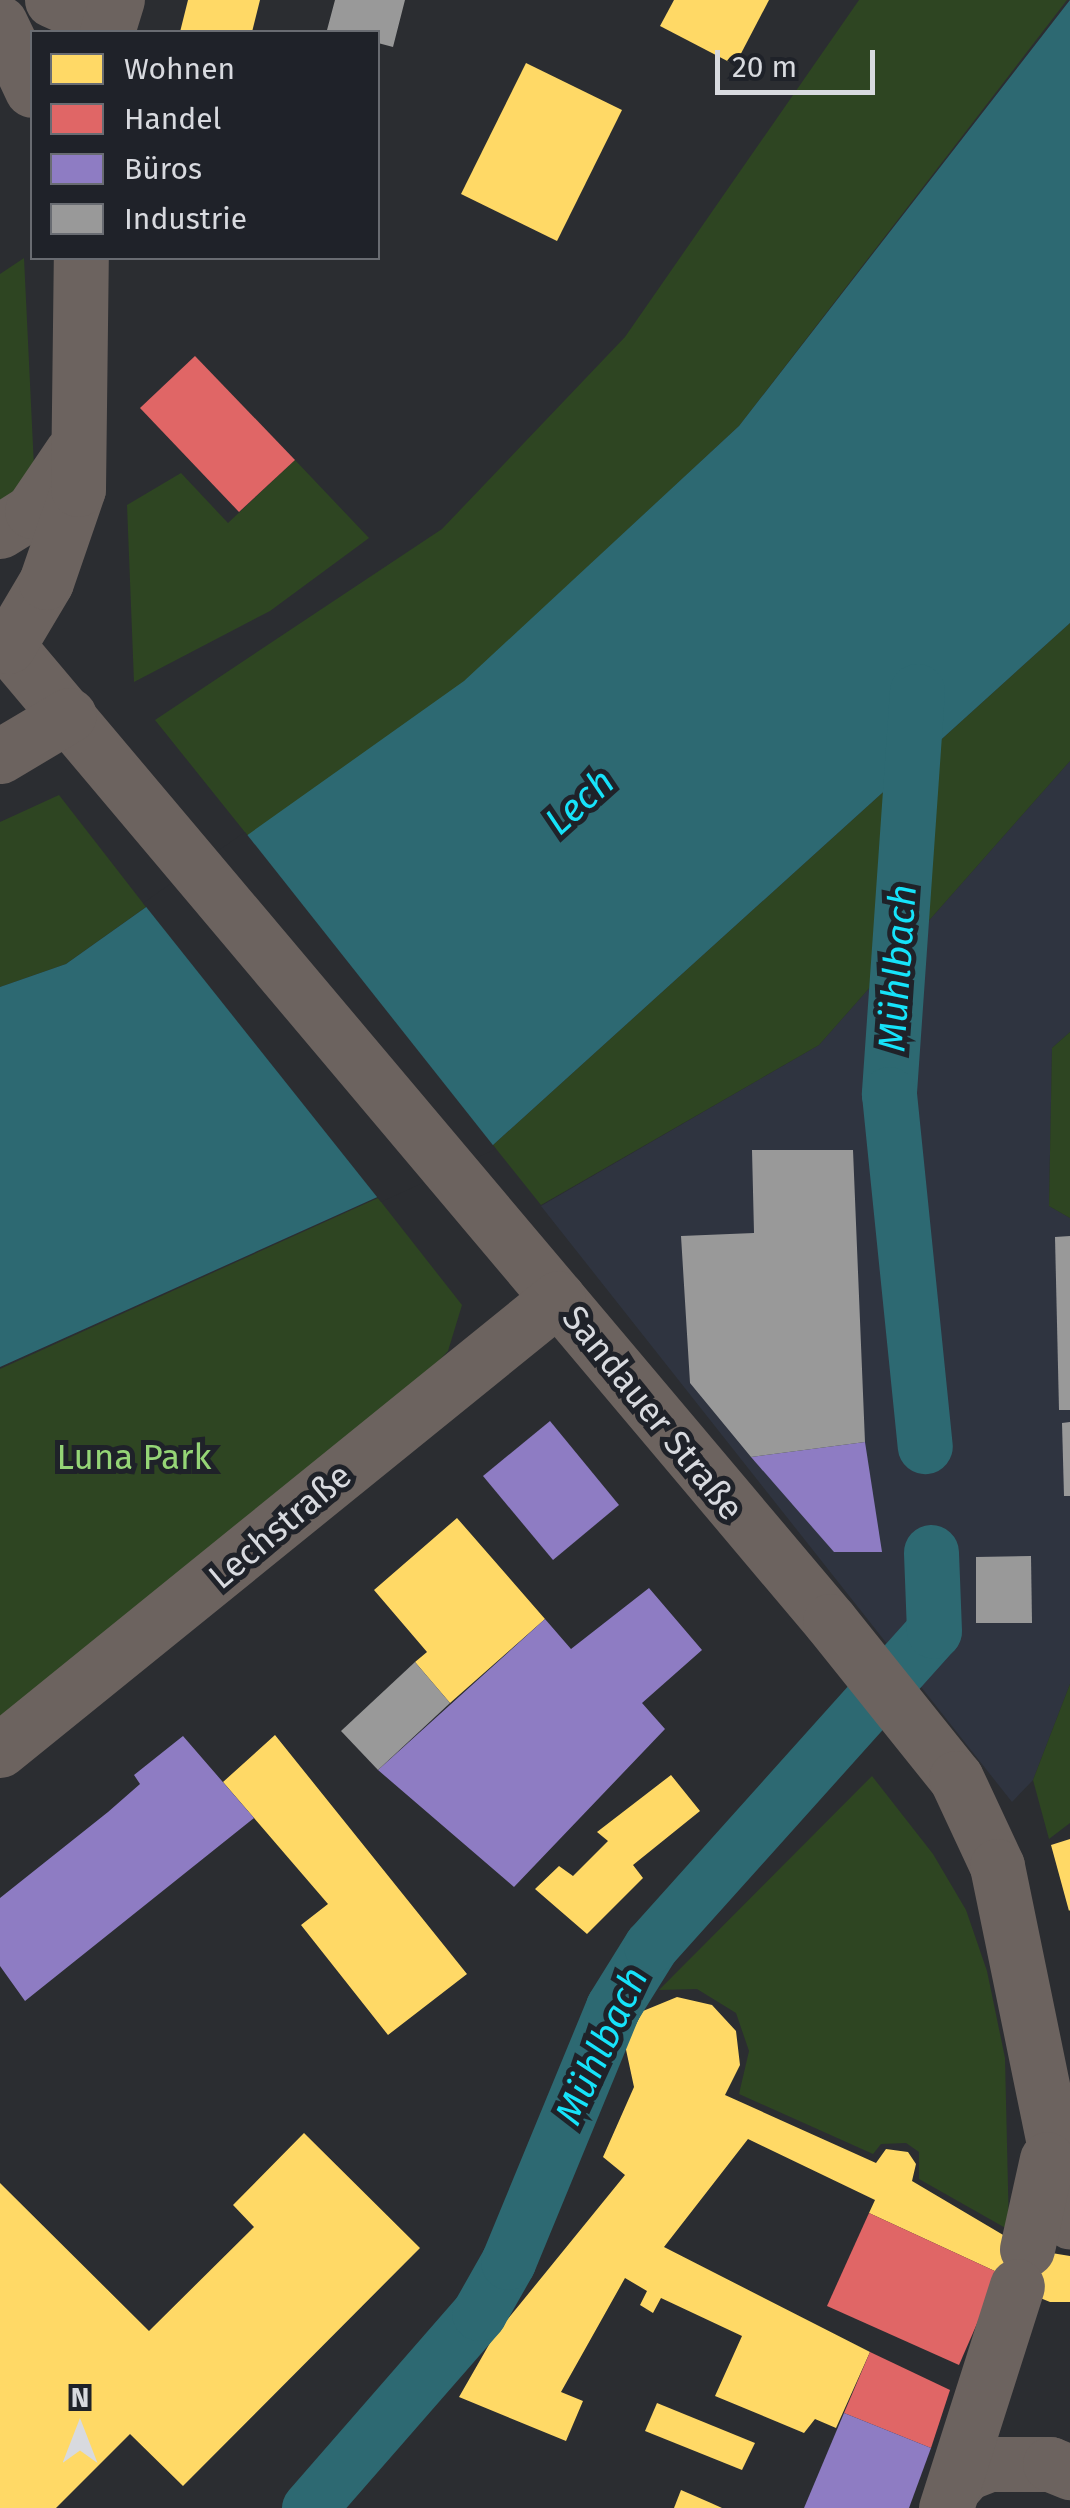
<!DOCTYPE html>
<html>
<head>
<meta charset="utf-8">
<style>
	body { margin:0 }
	#map { position:relative; width:1070px; height:2508px; overflow:hidden; background:#2b2d31; font-family:"Fira Sans",sans-serif }
	div>[style] { position:absolute }
	[style*='--x'] { left:calc(var(--x)*1px); top:calc(var(--y)*1px); width:calc(var(--w)*1px); rotate:calc(var(--a)*1deg) }
	.built>* { inset:0; background:#2f3440 }
	.green>* { inset:0; background:#2e4522 }
	.water>* { inset:0; background:#2d6972 }
	.pier>* { inset:0; background:#2b2d31 }
	.homes>* { inset:0; background:#ffd966 }
	.shops>* { inset:0; background:#e06666 }
	.offices>* { inset:0; background:#8e7cc3 }
	.industry>* { inset:0; background:#999 }
	.canal>* { height:55px; margin:-27.5px; padding:0 27.5px; transform-origin:27.5px; border-radius:27.5px; background:#2d6972 }
	.minor>* { height:55px; margin:-27.5px; padding:0 27.5px; transform-origin:27.5px; border-radius:27.5px; background:#6c635f }
	.tertiary>* { height:55px; margin:-27.5px; padding:0 27.5px; transform-origin:27.5px; border-radius:27.5px; background:#6c635f }
	span { translate:-50% -50%; white-space:nowrap; text-align:center; line-height:1.15; -webkit-text-stroke:10px #1f2229; paint-order:stroke }
	.street-label { font-size:35px; color:#d8dadf }
	.park-label { font-size:35px; color:#95d576 }
	.water-label { font-size:38px; color:#16e3fa; font-style:italic }
	.legend { position:absolute; left:30px; top:30px; width:350px; height:230px; box-sizing:border-box; background:#1f2229; border:2px solid #696c72; margin:0; padding:12px 18px; list-style:none; font-size:30px; color:#d8dadf }
	.legend li { display:flex; align-items:center; gap:20px; height:50px }
	.legend b { width:50px; border:2px solid #696c72 }
	.north { position:absolute; left:30px; top:2378px; width:100px; height:100px; -webkit-text-stroke:8px #1f2229; paint-order:stroke; rotate:0deg; font-size:28px; font-weight:700; line-height:40px; text-align:center; color:#d8dadf }
	.north::after { content:''; display:block; margin:auto; width:35px; height:45px; background:#d8dadf; clip-path:polygon(50% 0,100% 100%,50% 72%,0 100%) }
	.scale { position:absolute; left:715px; top:50px; width:160px; height:45px; box-sizing:border-box; border:5px solid #d8dadf; border-top:0; padding-left:12px; font-size:30px; line-height:35px; white-space:nowrap; color:#d8dadf; -webkit-text-stroke:8px #1f2229; paint-order:stroke }
</style>
</head>
<body>
<div id="map">
	<div class="built">
		<i style="clip-path:polygon(1070px 761px,1070px 1032px,1052px 1048px,1049px 1206px,1070px 1218px,1070px 1684px,1033px 1780px,1012px 1802px,541px 1206px,819px 1045px)"></i>
	</div>
	<div class="green">
		<i style="clip-path:polygon(859px 0,1067px 0,739px 426px,464px 682px,248px 836px,155px 720px,442px 529px,625px 337px)"></i>
		<i style="clip-path:polygon(24px 258px,34px 467px,0 523px,0 274px)"></i>
		<i style="clip-path:polygon(295px 460px,369px 538px,270px 611px,134px 682px,127px 505px,181px 473px,228px 523px)"></i>
		<i style="clip-path:polygon(1070px 623px,1070px 761px,819px 1045px,541px 1205px,493px 1145px)"></i>
		<i style="clip-path:polygon(59px 795px,146px 907px,66px 964px,0 987px,0 822px)"></i>
		<i style="clip-path:polygon(1070px 1032px,1070px 1218px,1049px 1206px,1052px 1048px)"></i>
		<i style="clip-path:polygon(378px 1198px,462px 1305px,448px 1351px,387px 1416px,0 1734px,0 1369px)"></i>
		<i style="clip-path:polygon(1070px 1684px,1070px 1823px,1049px 1839px,1033px 1780px)"></i>
		<i style="clip-path:polygon(872px 1776px,933px 1854px,966px 1910px,987px 1971px,1005px 2058px,1009px 2230px,919px 2179px,919px 2152px,906px 2143px,881px 2144px,873px 2154px,739px 2094px,749px 2051px,736px 2013px,697px 1989px,659px 1990px)"></i>
	</div>
	<div class="water">
		<i style="clip-path:polygon(1070px 0,1070px 623px,493px 1145px,0 1367px,0 987px,66px 964px,464px 681px,739px 426px)"></i>
	</div>
	<div class="pier">
		<i style="clip-path:polygon(245px 832px,496px 1149px,381px 1202px,143px 903px)"></i>
	</div>
	<div class="homes">
		<i style="clip-path:polygon(188px 0,260px 0,252px 32px,180px 32px)"></i>
		<i style="clip-path:polygon(674px 0,769px 0,735px 65px,660px 26px)"></i>
		<i style="clip-path:polygon(526px 63px,622px 110px,557px 241px,461px 194px)"></i>
		<i style="clip-path:polygon(457px 1518px,545px 1619px,450px 1703px,415px 1662px,427px 1652px,374px 1590px)"></i>
		<i style="clip-path:polygon(275px 1735px,467px 1974px,388px 2035px,301px 1925px,328px 1904px,223px 1782px)"></i>
		<i style="clip-path:polygon(671px 1775px,700px 1811px,633px 1865px,643px 1878px,587px 1934px,535px 1889px,559px 1866px,573px 1876px,608px 1841px,597px 1832px)"></i>
		<i style="clip-path:polygon(1070px 1839px,1070px 1910px,1069px 1911px,1051px 1845px)"></i>
		<i style="clip-path:polygon(677px 1997px,712px 2005px,736px 2031px,740px 2065px,725px 2095px,876px 2163px,886px 2149px,908px 2152px,916px 2164px,912px 2181px,1027px 2249px,1070px 2256px,1070px 2302px,1050px 2302px,997px 2280px,999px 2273px,869px 2213px,875px 2200px,748px 2139px,664px 2247px,870px 2352px,836px 2428px,815px 2419px,804px 2433px,715px 2396px,742px 2336px,661px 2298px,653px 2313px,640px 2305px,647px 2291px,625px 2278px,561px 2392px,583px 2401px,566px 2441px,459px 2397px,494px 2336px,625px 2175px,603px 2157px,634px 2087px,625px 2045px,643px 2011px)"></i>
		<i style="clip-path:polygon(304px 2133px,420px 2248px,183px 2486px,130px 2434px,56px 2508px,0 2508px,0 2183px,149px 2331px,254px 2227px,233px 2205px)"></i>
		<i style="clip-path:polygon(657px 2403px,755px 2443px,742px 2470px,645px 2431px)"></i>
		<i style="clip-path:polygon(681px 2490px,711px 2503px,722px 2508px,674px 2508px)"></i>
	</div>
	<div class="shops">
		<i style="clip-path:polygon(195px 356px,295px 460px,239px 512px,140px 408px)"></i>
		<i style="clip-path:polygon(869px 2213px,999px 2273px,959px 2365px,827px 2306px)"></i>
		<i style="clip-path:polygon(870px 2352px,950px 2390px,931px 2448px,844px 2413px)"></i>
	</div>
	<div class="offices">
		<i style="clip-path:polygon(550px 1421px,619px 1505px,553px 1560px,483px 1476px)"></i>
		<i style="clip-path:polygon(865px 1442px,882px 1552px,834px 1552px,751px 1457px)"></i>
		<i style="clip-path:polygon(649px 1588px,702px 1650px,642px 1703px,665px 1729px,514px 1887px,378px 1770px,545px 1619px,571px 1649px)"></i>
		<i style="clip-path:polygon(183px 1736px,254px 1818px,25px 2001px,0 1966px,0 1898px,108px 1812px,140px 1784px,134px 1775px)"></i>
		<i style="clip-path:polygon(844px 2413px,931px 2448px,909px 2508px,804px 2508px)"></i>
	</div>
	<div class="industry">
		<i style="clip-path:polygon(335px 0,405px 0,393px 47px,378px 43px,378px 32px,327px 30px)"></i>
		<i style="clip-path:polygon(752px 1150px,853px 1150px,865px 1442px,751px 1457px,690px 1383px,681px 1236px,754px 1233px)"></i>
		<i style="clip-path:polygon(1070px 1236px,1070px 1410px,1059px 1410px,1055px 1237px)"></i>
		<i style="clip-path:polygon(1070px 1422px,1070px 1496px,1064px 1496px,1062px 1423px)"></i>
		<i style="clip-path:polygon(1031px 1556px,1032px 1623px,976px 1623px,976px 1557px)"></i>
		<i style="clip-path:polygon(415px 1662px,450px 1703px,378px 1770px,341px 1731px)"></i>
	</div>
	<div class="canal">
		<i style="--x:917;--y:691;--w:404;--a:94"></i>
		<i style="--x:889;--y:1094;--w:354;--a:84.2"></i>
		<i style="--x:309;--y:2508;--w:259;--a:-48.9"></i>
		<i style="--x:479;--y:2313;--w:59;--a:-60.4"></i>
		<i style="--x:508;--y:2262;--w:276;--a:-67.6"></i>
		<i style="--x:613;--y:2007;--w:72;--a:-58.1"></i>
		<i style="--x:651;--y:1946;--w:423;--a:-48.1"></i>
		<i style="--x:934;--y:1631;--w:79;--a:-92.2"></i>
	</div>
	<div class="minor">
		<i style="--x:52;--y:0;--w:61;--a:24.1"></i>
		<i style="--x:0;--y:23;--w:74;--a:64.5"></i>
		<i style="--x:8;--y:646;--w:1275;--a:49.87"></i>
		<i style="--x:830;--y:1621;--w:201;--a:51.3"></i>
		<i style="--x:956;--y:1778;--w:97;--a:65"></i>
		<i style="--x:997;--y:1866;--w:363;--a:78.4"></i>
		<i style="--x:0;--y:756;--w:80;--a:-30.7"></i>
		<i style="--x:0;--y:1750;--w:718;--a:-39.01"></i>
		<i style="--x:1027;--y:2249;--w:92;--a:-77.5"></i>
		<i style="--x:953;--y:2488;--w:20;--a:-49"></i>
		<i style="--x:966;--y:2473;--w:26;--a:-21"></i>
		<i style="--x:990;--y:2464;--w:60;--a:0"></i>
		<i style="--x:1050;--y:2464;--w:22;--a:22"></i>
		<i style="--x:946;--y:2508;--w:233;--a:-72.3"></i>
	</div>
	<div class="tertiary">
		<i style="--x:107;--y:32;--w:34;--a:-73"></i>
		<i style="--x:0;--y:531;--w:38;--a:-32"></i>
		<i style="--x:32;--y:511;--w:71;--a:-55.9"></i>
		<i style="--x:0;--y:637;--w:12;--a:48"></i>
		<i style="--x:8;--y:646;--w:74;--a:-59.3"></i>
		<i style="--x:46;--y:582;--w:98;--a:-71"></i>
		<i style="--x:78;--y:489;--w:231;--a:-89.3"></i>
	</div>
	<div class="street-label">
		<span style="left:653px;top:1413px;rotate:51deg">Sandauer Straße</span>
		<span style="left:280px;top:1526px;rotate:-40deg">Lechstraße</span>
	</div>
	<div class="park-label">
		<span style="left:134px;top:1457px">Luna Park</span>
	</div>
	<div class="water-label">
		<span style="left:580px;top:802px;rotate:-42deg">Lech</span>
		<span style="left:898px;top:968px;rotate:-86deg">Mühlbach</span>
		<span style="left:602px;top:2046px;rotate:-65deg">Mühlbach</span>
	</div>
	<ul class="legend">
	<li><b style="height:28px;background:#ffd966"></b>Wohnen</li>
	<li><b style="height:28px;background:#e06666"></b>Handel</li>
	<li><b style="height:28px;background:#8e7cc3"></b>Büros</li>
	<li><b style="height:28px;background:#999"></b>Industrie</li>
	</ul>
	<div class="north">N</div>
	<div class="scale">20 m</div>
</div>
</body>
</html>
